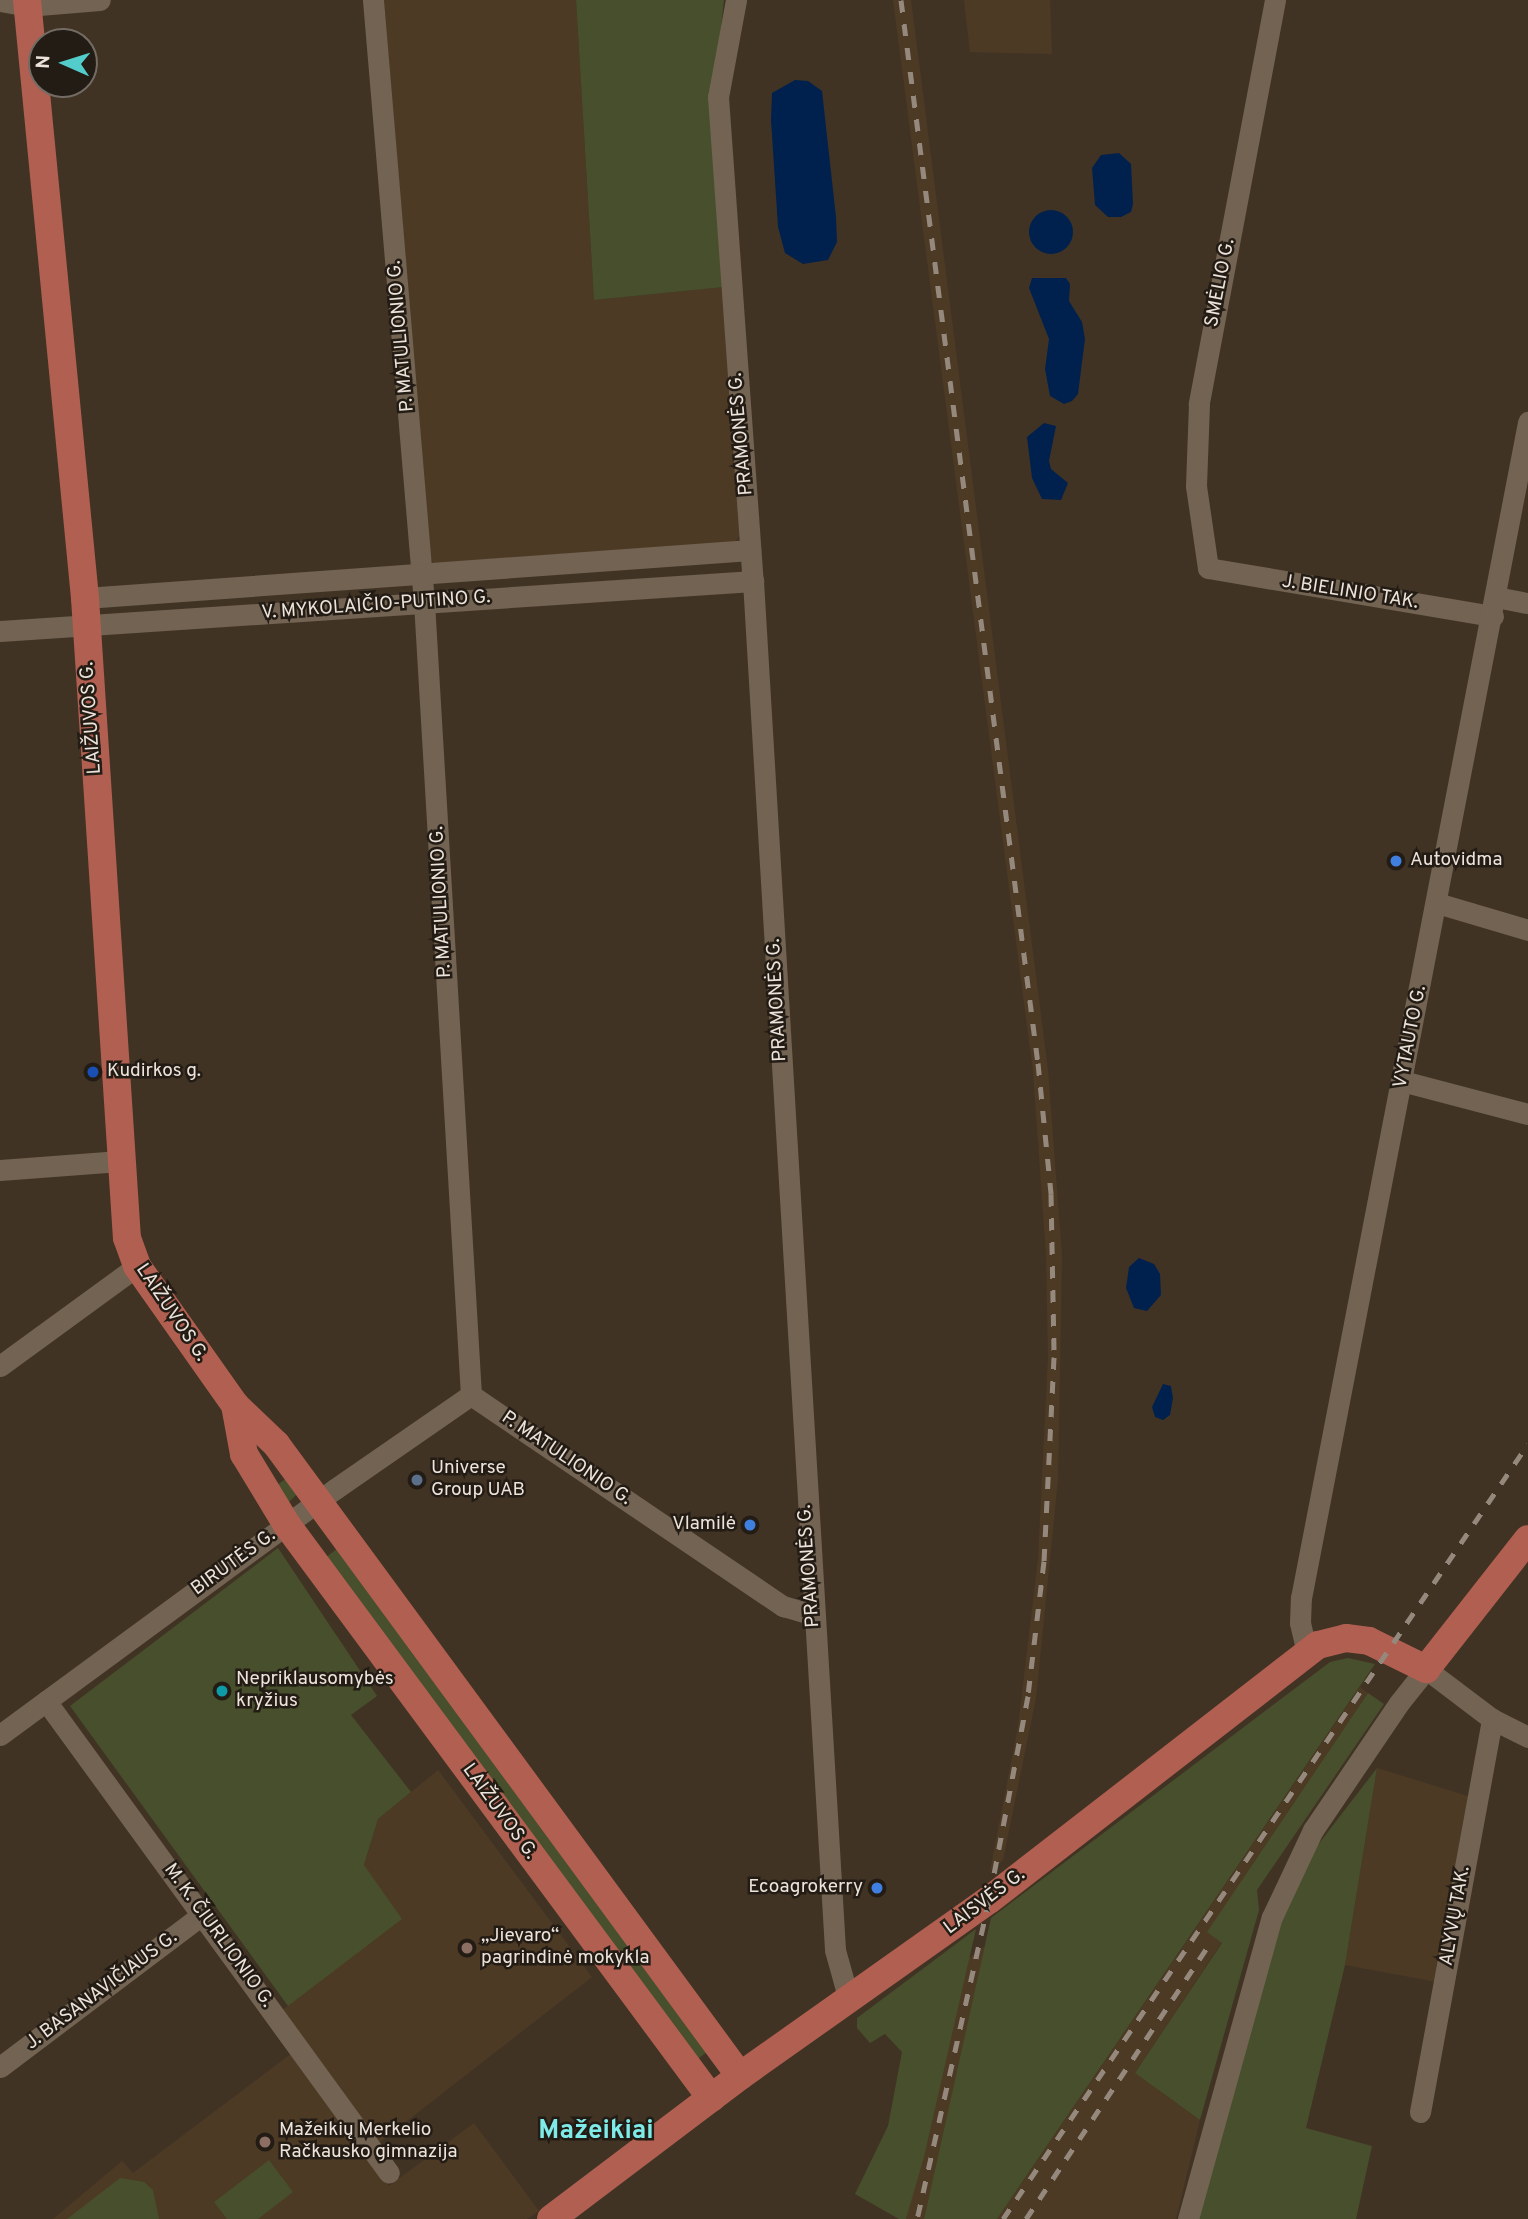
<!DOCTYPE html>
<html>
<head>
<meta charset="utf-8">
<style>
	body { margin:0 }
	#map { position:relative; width:1528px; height:2219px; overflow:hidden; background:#413324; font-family:Overpass,sans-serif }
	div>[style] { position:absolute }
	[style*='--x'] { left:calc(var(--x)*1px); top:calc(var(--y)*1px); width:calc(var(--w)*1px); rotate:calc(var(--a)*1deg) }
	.built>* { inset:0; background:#4d3a25 }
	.green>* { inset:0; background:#474f2c }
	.water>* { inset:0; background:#00214d }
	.round { border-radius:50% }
	.minor>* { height:21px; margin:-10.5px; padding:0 10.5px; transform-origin:10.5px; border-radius:10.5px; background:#726352 }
	.major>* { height:28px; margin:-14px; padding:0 14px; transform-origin:14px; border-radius:14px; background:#b15f51 }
	.rail>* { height:5px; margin-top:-2.5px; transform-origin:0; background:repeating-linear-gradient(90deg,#95897d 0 12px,transparent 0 24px) }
	.dots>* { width:19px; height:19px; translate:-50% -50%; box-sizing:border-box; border:4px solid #231c15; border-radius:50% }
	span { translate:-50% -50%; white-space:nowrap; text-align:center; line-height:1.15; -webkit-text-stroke:5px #231c15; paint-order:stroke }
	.street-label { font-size:19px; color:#ece3da }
	.poi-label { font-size:19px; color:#ece3da }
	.left { translate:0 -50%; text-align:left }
	.right { translate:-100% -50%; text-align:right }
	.district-label { font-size:26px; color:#7febe9; font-weight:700 }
	.north { position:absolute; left:28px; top:28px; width:70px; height:70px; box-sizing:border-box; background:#231c15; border:2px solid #736c64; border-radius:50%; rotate:273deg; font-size:19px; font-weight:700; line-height:28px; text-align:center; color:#ece3da }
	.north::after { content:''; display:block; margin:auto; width:24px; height:32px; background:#53cdcb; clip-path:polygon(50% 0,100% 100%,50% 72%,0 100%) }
</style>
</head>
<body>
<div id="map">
	<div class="built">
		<i style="clip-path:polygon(384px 0,576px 0,594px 300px,724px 287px,740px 536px,734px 542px,434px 563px,430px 559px)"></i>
		<i style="clip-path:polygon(893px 0,911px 0,1048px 1070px,1062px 1256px,1058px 1479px,1036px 1698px,1003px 1860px,990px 1871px,1018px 1727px,1038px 1559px,1048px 1357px,1046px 1255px,1033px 1071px)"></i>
		<i style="clip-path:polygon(964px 0,1050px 0,1052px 54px,970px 52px)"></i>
		<i style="clip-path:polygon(1360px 1687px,1368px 1693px,1208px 1931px,1222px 1942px,1135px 2073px,1200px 2120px,1176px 2219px,997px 2219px)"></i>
		<i style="clip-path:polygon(1377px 1768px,1471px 1797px,1437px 1982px,1345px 1965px)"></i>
		<i style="clip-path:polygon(438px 1770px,592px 1977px,376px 2145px,280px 2011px,288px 2006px,364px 1866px,378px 1819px)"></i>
		<i style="clip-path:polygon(985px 1946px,924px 2219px,906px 2219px,969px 1958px)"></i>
		<i style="clip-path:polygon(292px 2053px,389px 2186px,474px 2123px,539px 2211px,527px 2219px,53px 2219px,122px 2161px,133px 2173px)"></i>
	</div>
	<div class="green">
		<i style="clip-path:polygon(576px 0,724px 0,713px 100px,724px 287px,594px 300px)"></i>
		<i style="clip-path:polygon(287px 1478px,297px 1494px,289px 1502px,274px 1487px)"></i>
		<i style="clip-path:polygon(278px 1548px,377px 1696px,351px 1715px,411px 1792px,378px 1819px,364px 1865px,402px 1919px,288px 2006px,70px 1706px)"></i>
		<i style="clip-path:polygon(338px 1548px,710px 2050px,696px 2060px,325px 1558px)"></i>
		<i style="clip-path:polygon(1348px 1658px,1375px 1664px,997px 2219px,924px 2219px,991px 1918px,1330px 1662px)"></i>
		<i style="clip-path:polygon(1368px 1693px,1384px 1704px,1257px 1890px,1259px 1910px,1200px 2120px,1135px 2073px,1222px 1943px,1207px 1932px)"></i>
		<i style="clip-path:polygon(1377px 1768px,1345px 1965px,1306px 2128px,1372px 2146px,1356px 2219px,1198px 2219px,1280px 1924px,1314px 1850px)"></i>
		<i style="clip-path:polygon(976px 1929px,924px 2157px,906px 2219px,899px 2219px,855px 2194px,888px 2126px,902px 2052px,885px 2034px,870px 2043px,857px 2028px,857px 2018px)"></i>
		<i style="clip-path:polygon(269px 2160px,293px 2192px,258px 2219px,227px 2219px,214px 2202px)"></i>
		<i style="clip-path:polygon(120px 2178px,144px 2182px,153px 2190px,159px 2219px,67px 2219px)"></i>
	</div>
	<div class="water">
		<i style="clip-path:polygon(795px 80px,808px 81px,822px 91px,836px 217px,837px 242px,828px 260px,803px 264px,785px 253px,778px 227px,771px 120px,772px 93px)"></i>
		<i style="clip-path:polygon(1119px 153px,1131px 164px,1133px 204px,1131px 212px,1121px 217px,1108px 217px,1095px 205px,1092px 168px,1101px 155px)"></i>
		<i class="round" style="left:1029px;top:210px;width:44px;height:44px"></i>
		<i style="clip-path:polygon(1032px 278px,1066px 278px,1070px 284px,1069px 301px,1082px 322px,1085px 339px,1078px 394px,1072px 401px,1064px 404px,1050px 396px,1045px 369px,1049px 339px,1029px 288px)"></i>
		<i style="clip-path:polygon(1044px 423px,1056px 426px,1049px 461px,1051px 469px,1068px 483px,1061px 500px,1042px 499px,1032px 478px,1027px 437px)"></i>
		<i style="clip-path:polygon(1139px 1258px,1154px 1264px,1160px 1274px,1161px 1295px,1147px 1311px,1134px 1308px,1126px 1288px,1129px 1267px)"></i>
		<i style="clip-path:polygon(1163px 1384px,1171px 1386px,1173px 1398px,1170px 1415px,1163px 1420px,1155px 1417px,1152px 1407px)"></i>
	</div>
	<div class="minor">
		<i style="--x:373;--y:0;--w:604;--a:85.16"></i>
		<i style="--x:424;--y:602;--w:794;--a:86.61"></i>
		<i style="--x:471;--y:1395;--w:377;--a:34.1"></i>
		<i style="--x:783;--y:1606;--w:32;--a:16"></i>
		<i style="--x:736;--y:0;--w:99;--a:100.5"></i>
		<i style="--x:718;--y:97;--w:485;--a:85.9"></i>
		<i style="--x:753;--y:581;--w:1371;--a:86.57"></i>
		<i style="--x:835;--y:1950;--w:52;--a:74.4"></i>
		<i style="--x:1275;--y:0;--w:411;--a:100.7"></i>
		<i style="--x:1199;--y:404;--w:82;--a:92.1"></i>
		<i style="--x:1196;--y:486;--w:83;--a:81.7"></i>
		<i style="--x:1208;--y:568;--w:289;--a:9.6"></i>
		<i style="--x:0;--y:1;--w:27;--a:10"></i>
		<i style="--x:27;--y:6;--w:73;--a:-4.7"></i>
		<i style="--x:1496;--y:597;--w:33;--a:11"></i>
		<i style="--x:85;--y:598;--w:667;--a:-4.13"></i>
		<i style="--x:0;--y:631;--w:755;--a:-3.8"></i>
		<i style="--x:1437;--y:903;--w:95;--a:16.5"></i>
		<i style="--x:1402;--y:1081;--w:130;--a:14.7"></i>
		<i style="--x:0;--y:1170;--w:120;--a:-4.3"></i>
		<i style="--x:0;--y:1366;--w:170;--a:-36.1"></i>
		<i style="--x:1307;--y:1653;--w:31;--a:-103"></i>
		<i style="--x:1300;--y:1623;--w:25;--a:-88"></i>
		<i style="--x:1301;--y:1598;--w:1198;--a:-79.07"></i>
		<i style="--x:46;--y:1701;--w:583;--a:53.99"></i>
		<i style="--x:0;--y:1735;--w:416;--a:-36.3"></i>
		<i style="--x:335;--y:1489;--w:165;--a:-34.7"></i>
		<i style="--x:0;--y:2067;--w:254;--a:-37"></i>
		<i style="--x:1420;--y:2112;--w:400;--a:-79.6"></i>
		<i style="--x:1188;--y:2219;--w:313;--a:-74.5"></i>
		<i style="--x:1272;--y:1917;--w:96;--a:-64.8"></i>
		<i style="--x:1313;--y:1830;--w:153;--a:-55.9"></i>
		<i style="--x:1399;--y:1703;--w:43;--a:-51.5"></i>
		<i style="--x:1426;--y:1669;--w:83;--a:37.1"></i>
		<i style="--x:1492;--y:1719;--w:40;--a:26.6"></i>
	</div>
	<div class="major">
		<i style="--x:27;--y:0;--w:601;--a:84.46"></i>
		<i style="--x:85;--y:598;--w:641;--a:86.25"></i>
		<i style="--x:127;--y:1238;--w:30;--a:70"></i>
		<i style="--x:137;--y:1266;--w:170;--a:54.8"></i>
		<i style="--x:235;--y:1405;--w:57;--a:43.6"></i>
		<i style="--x:276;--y:1444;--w:784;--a:53.71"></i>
		<i style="--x:235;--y:1405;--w:50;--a:79.6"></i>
		<i style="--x:244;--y:1454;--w:83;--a:58.8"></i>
		<i style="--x:287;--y:1525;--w:713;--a:53.5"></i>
		<i style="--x:551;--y:2219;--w:237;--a:-37.1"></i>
		<i style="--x:740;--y:2076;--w:305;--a:-35.3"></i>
		<i style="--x:989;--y:1900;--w:416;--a:-37.8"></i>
		<i style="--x:1318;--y:1645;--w:29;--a:-14"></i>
		<i style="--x:1346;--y:1638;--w:23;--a:7"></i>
		<i style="--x:1369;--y:1641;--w:64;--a:26.2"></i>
		<i style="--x:1426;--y:1669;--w:165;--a:-51.9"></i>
	</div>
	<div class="rail">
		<i style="--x:901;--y:0;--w:1072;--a:82.66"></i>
		<i style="--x:1038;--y:1063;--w:132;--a:84.3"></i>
		<i style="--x:1051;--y:1194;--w:163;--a:88.9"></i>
		<i style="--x:1054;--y:1357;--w:204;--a:92.8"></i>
		<i style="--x:1044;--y:1561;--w:136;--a:96.8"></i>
		<i style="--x:1028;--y:1696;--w:208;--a:100.8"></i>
		<i style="--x:989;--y:1900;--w:327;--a:102.7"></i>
		<i style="--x:1003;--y:2219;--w:936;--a:-55.89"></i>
		<i style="--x:1026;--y:2219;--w:332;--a:-56.3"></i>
	</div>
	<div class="dots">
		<i style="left:1396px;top:861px;background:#3f7fe0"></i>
		<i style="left:93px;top:1072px;background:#1a4fb4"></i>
		<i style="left:417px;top:1480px;background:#5c6f8a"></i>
		<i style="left:750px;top:1525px;background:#3f7fe0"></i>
		<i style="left:222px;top:1691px;background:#0f9aa8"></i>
		<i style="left:877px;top:1888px;background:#3f7fe0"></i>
		<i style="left:467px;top:1948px;background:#8d6e63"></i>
		<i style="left:265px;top:2142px;background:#8d6e63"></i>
	</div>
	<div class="street-label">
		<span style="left:1221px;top:283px;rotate:-79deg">SMĖLIO G.</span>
		<span style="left:402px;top:336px;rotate:-95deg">P. MATULIONIO G.</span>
		<span style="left:742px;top:434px;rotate:-95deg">PRAMONĖS G.</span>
		<span style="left:1350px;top:593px;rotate:9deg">J. BIELINIO TAK.</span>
		<span style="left:376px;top:606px;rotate:-4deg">V. MYKOLAIČIO-PUTINO G.</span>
		<span style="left:92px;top:718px;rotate:-94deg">LAIŽUVOS G.</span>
		<span style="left:442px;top:902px;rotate:-93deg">P. MATULIONIO G.</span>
		<span style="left:778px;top:1000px;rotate:-93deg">PRAMONĖS G.</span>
		<span style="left:1411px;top:1037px;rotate:-79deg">VYTAUTO G.</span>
		<span style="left:171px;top:1313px;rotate:56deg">LAIŽUVOS G.</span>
		<span style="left:566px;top:1459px;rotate:34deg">P. MATULIONIO G.</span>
		<span style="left:234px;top:1563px;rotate:-36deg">BIRUTĖS G.</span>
		<span style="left:810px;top:1566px;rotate:-94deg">PRAMONĖS G.</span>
		<span style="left:499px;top:1812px;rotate:54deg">LAIŽUVOS G.</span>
		<span style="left:985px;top:1902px;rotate:-37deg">LAISVĖS G.</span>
		<span style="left:1456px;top:1916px;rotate:-80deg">ALYVŲ TAK.</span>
		<span style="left:218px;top:1936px;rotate:54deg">M. K. ČIURLIONIO G.</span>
		<span style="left:102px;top:1991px;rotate:-37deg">J. BASANAVIČIAUS G.</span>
	</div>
	<div class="poi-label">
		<span class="left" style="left:1410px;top:861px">Autovidma</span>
		<span class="left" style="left:107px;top:1072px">Kudirkos g.</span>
		<span class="left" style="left:431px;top:1480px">Universe<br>Group UAB</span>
		<span class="right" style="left:736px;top:1525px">Vlamilė</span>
		<span class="left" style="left:236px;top:1691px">Nepriklausomybės<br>kryžius</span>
		<span class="right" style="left:863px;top:1888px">Ecoagrokerry</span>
		<span class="left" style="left:481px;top:1948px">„Jievaro“<br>pagrindinė mokykla</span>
		<span class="left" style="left:279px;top:2142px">Mažeikių Merkelio<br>Račkausko gimnazija</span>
	</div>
	<div class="district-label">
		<span style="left:596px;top:2132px">Mažeikiai</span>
	</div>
	<div class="north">N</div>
</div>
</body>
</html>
